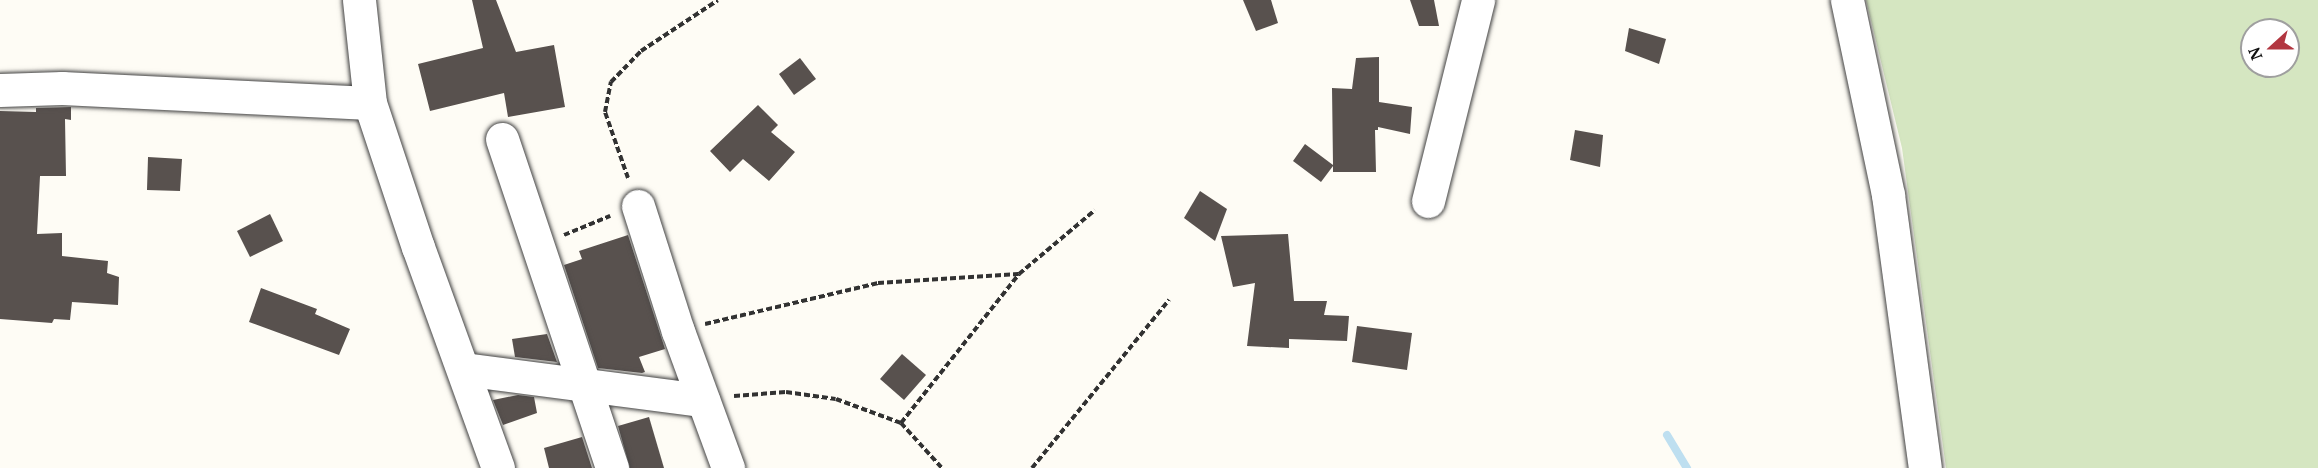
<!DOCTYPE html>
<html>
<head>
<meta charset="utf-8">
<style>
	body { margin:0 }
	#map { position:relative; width:2318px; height:468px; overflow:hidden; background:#fefcf5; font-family:"PT Serif",serif }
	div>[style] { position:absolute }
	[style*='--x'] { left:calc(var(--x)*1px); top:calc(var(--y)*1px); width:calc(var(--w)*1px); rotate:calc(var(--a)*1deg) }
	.green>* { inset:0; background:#d5e6c1 }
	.stream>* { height:8px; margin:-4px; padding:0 4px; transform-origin:4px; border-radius:4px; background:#bedff0 }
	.building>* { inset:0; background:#58514e }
	.path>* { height:4px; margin-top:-2px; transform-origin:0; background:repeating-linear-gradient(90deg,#323232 0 6px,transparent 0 9px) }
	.roads { filter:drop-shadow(0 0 2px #434343) drop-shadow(0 0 2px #434343) }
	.minor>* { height:33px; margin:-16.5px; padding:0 16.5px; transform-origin:16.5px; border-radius:16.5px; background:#fff }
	span { translate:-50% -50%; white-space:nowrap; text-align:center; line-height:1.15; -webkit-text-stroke:6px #fff; paint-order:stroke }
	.north { position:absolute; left:2240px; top:18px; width:60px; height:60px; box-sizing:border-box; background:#fff; border:2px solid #9f9f9f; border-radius:50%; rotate:249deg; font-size:16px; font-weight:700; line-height:24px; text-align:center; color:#101010 }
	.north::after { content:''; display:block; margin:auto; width:21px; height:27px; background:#b23640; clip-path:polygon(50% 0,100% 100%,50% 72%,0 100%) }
</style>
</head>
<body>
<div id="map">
	<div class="green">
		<i style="clip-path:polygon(evenodd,1866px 0,2318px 0,2318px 468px,1946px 468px,1902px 148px,1866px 0,2252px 30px,2288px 30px,2288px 66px,2252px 66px,2252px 30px)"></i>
	</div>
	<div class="stream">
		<i style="--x:1667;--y:435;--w:39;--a:59"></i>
	</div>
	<div class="building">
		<i style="clip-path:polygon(472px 0,496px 0,516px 52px,554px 45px,565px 107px,508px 117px,504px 93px,430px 111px,418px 64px,483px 48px)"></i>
		<i style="clip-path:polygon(1243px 0,1271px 0,1278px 23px,1256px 31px)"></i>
		<i style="clip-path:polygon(1410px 0,1434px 0,1439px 26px,1419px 26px)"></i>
		<i style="clip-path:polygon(1629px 28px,1666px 39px,1659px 64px,1625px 51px)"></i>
		<i style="clip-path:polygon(1379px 57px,1379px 102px,1412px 107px,1410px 134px,1378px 127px,1378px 130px,1375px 130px,1376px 172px,1333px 172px,1333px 166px,1321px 182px,1293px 161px,1305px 144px,1333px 165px,1332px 88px,1352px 89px,1356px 58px)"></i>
		<i style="clip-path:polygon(800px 58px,816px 79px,794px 95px,779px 74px)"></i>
		<i style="clip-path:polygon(758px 105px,778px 125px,771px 132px,795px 152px,769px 181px,743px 159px,730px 172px,710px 151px)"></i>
		<i style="clip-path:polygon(71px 107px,71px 120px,65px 119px,66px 176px,40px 176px,37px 234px,62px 233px,62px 256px,108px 261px,107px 273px,119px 277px,118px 305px,72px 302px,70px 320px,54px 319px,52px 323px,0 319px,0 111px,36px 112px,36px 108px)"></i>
		<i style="clip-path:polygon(1575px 130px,1603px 135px,1600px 167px,1570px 160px)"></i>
		<i style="clip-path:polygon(148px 157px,182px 159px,180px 191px,147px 190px)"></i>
		<i style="clip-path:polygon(1200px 191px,1227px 209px,1215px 241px,1184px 218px)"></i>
		<i style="clip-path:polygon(270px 214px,283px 241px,250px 257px,237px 231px)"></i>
		<i style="clip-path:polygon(1288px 234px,1294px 301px,1327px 301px,1324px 315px,1349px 316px,1347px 341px,1289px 339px,1289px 348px,1247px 346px,1255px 283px,1233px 287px,1221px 236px)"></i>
		<i style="clip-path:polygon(628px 235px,665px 349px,639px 357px,645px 372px,642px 373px,598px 368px,564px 265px,582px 259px,579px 251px)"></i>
		<i style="clip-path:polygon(261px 288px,317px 309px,315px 314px,350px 329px,339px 355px,249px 322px)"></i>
		<i style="clip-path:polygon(1357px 326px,1412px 333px,1407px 370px,1352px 362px)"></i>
		<i style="clip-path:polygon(547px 334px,557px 362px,515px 357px,512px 339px)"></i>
		<i style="clip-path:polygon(902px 354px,926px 375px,904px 400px,880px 379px)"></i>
		<i style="clip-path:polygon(518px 395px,534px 397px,537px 413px,503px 425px,493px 400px)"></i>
		<i style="clip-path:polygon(649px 417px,664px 468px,630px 468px,618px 426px)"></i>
		<i style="clip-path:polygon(582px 437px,592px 468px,549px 468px,544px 448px)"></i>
	</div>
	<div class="path">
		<i style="--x:628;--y:178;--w:70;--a:-109.2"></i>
		<i style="--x:605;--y:112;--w:31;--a:-79"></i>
		<i style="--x:611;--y:82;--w:43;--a:-45.9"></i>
		<i style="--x:641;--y:51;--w:92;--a:-33.5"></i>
		<i style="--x:564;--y:235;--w:50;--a:-22.4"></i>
		<i style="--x:705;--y:324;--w:178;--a:-13.3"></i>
		<i style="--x:878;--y:283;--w:141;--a:-3.7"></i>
		<i style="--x:734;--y:396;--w:52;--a:-4.4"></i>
		<i style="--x:786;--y:392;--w:50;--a:8"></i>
		<i style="--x:836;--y:399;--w:69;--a:20.3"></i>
		<i style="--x:901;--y:423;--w:61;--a:47.7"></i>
		<i style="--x:901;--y:423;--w:190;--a:-51.6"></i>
		<i style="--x:1019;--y:274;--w:99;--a:-40.1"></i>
		<i style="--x:1032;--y:468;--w:217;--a:-50.8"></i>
	</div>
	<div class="roads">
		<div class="minor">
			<i style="--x:359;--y:0;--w:104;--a:83.9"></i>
			<i style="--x:370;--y:103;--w:152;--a:71.6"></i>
			<i style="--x:418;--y:247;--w:235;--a:70.1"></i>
			<i style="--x:1847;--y:0;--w:199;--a:78.1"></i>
			<i style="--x:1888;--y:195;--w:275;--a:82.3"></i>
			<i style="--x:0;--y:90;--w:62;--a:-1.8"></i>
			<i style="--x:62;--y:88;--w:308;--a:2.8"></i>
			<i style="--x:502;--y:139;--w:347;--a:71.5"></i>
			<i style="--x:1428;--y:201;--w:207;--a:-76"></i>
			<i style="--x:638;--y:206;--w:131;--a:72.3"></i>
			<i style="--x:678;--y:331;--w:146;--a:69.9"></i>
			<i style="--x:463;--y:369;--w:242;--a:7.4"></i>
		</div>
	</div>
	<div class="north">N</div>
</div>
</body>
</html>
